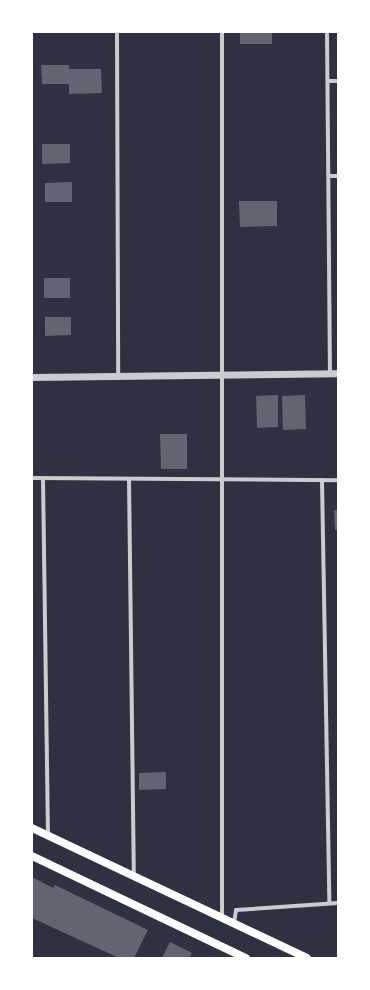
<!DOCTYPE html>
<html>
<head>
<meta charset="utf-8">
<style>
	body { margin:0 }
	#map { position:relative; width:370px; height:990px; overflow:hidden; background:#2d3142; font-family:"Nunito Sans",sans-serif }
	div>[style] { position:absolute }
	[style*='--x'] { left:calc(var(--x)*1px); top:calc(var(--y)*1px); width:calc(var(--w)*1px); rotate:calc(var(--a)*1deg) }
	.building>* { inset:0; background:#626471 }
	.minor>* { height:4px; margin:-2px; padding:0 2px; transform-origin:2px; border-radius:2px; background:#caccd0 }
	.tertiary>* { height:7px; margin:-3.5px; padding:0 3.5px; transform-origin:3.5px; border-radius:3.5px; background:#caccd0 }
	.secondary>* { height:8px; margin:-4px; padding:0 4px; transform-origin:4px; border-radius:4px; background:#fff }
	span { translate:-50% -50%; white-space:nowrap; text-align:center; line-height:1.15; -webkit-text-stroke:3.5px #fff; paint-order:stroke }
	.frame { position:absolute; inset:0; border:33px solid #fff; pointer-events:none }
</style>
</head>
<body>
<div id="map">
	<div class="building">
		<i style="clip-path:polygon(240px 32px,272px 32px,272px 44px,240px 44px)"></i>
		<i style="clip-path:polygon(41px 65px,69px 65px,69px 69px,101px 69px,102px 93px,69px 94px,69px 84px,42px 84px)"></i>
		<i style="clip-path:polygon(42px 144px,70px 144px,70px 163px,42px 164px)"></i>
		<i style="clip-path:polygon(72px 182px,72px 202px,45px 202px,45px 183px)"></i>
		<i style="clip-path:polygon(239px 201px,277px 201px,277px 226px,240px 227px)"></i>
		<i style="clip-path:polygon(44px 278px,70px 278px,70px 298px,44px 298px)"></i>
		<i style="clip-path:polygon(45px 317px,71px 317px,71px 335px,45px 336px)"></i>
		<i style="clip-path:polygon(278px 395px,278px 427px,257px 428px,256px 396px)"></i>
		<i style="clip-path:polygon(305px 395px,306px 429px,283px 430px,282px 396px)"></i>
		<i style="clip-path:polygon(160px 434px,187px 434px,187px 469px,161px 469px)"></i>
		<i style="clip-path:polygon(334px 510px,338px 510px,338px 530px,335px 530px)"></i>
		<i style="clip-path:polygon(166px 772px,166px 789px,139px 790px,139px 773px)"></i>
		<i style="clip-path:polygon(32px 877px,53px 888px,55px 885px,148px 930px,134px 958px,119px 958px,32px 918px)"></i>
		<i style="clip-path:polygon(170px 942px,192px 953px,189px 958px,162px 958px)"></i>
	</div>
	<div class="minor">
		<i style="--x:117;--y:32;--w:343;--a:89.8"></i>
		<i style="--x:222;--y:32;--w:886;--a:90"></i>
		<i style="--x:327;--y:32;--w:341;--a:89.5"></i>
		<i style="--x:328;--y:81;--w:10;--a:0"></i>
		<i style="--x:329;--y:176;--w:9;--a:0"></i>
		<i style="--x:32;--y:478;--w:306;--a:0.4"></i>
		<i style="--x:43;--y:478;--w:357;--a:89.2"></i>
		<i style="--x:129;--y:479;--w:397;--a:89.3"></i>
		<i style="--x:322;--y:480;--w:422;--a:89"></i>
		<i style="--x:234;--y:923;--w:13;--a:-81"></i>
		<i style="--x:236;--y:910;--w:102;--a:-3.9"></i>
	</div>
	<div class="tertiary">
		<i style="--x:32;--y:377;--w:306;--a:-0.7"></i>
	</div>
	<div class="secondary">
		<i style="--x:32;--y:828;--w:304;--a:25.3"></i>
		<i style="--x:32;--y:856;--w:237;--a:25.5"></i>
	</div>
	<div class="frame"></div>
</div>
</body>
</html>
